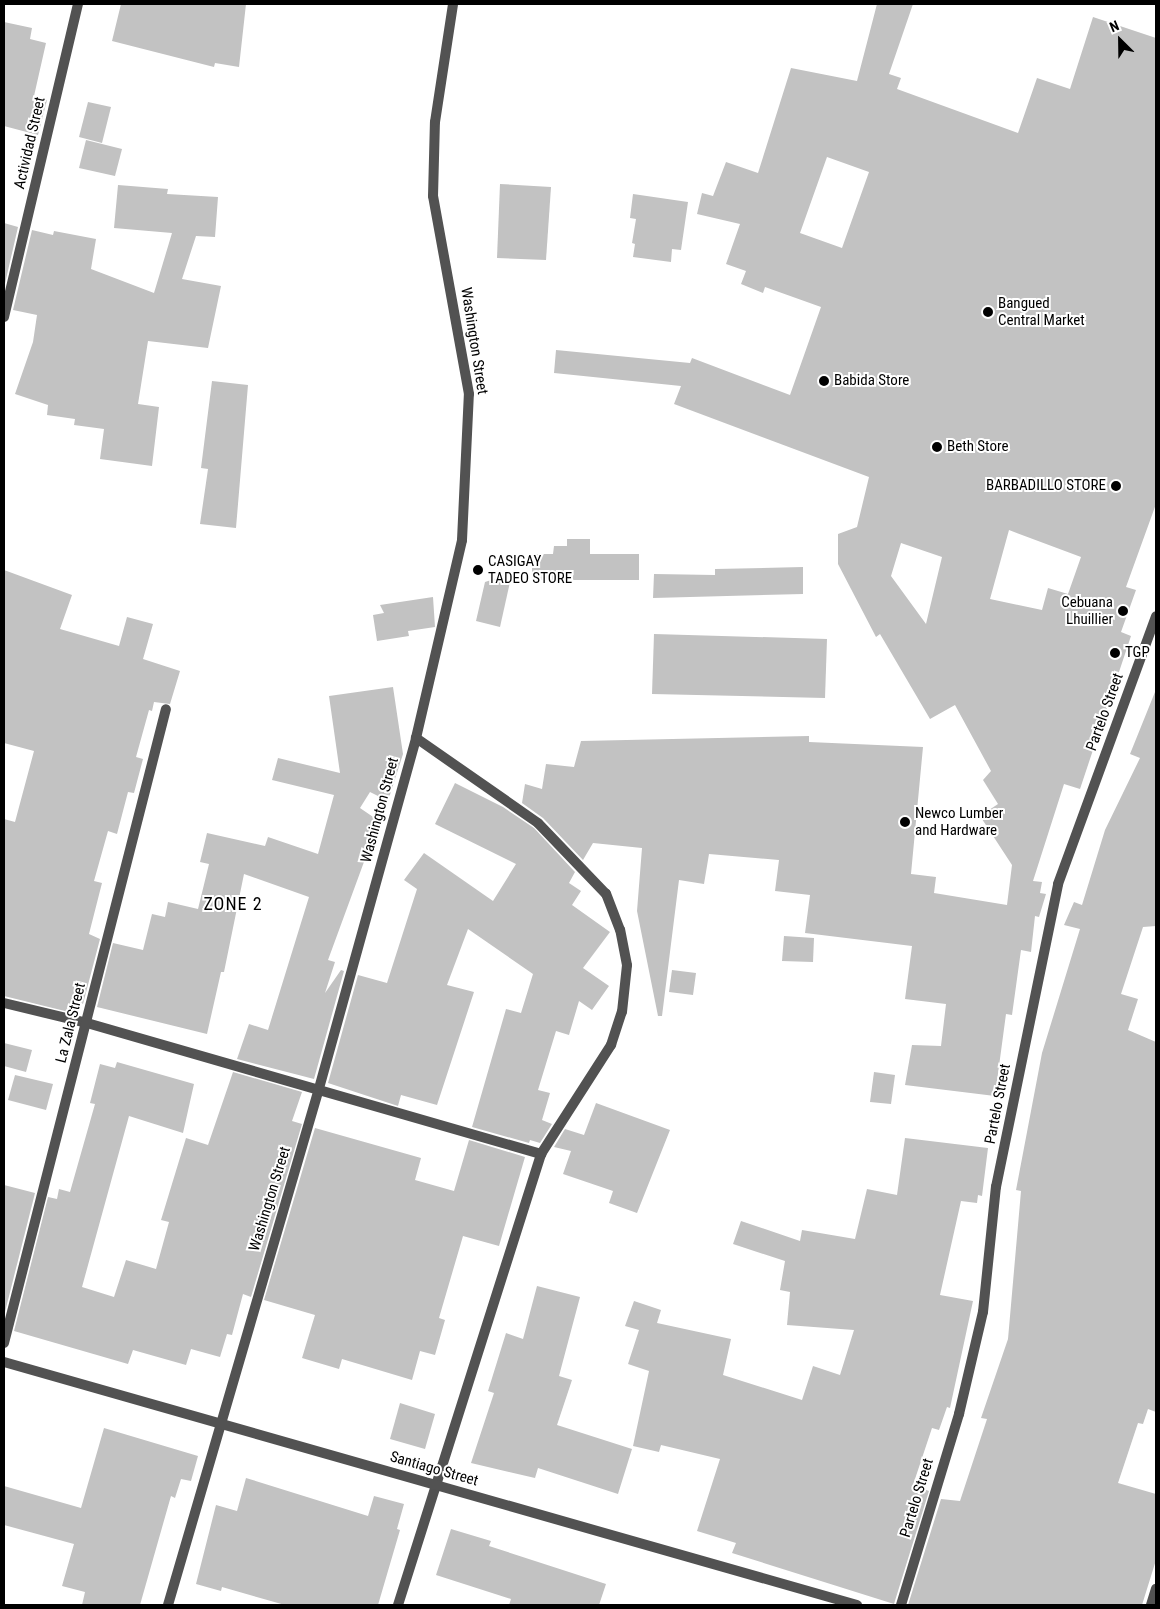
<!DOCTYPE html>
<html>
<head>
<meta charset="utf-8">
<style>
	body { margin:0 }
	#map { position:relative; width:1160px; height:1609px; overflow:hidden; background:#fff; font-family:"Roboto Condensed",sans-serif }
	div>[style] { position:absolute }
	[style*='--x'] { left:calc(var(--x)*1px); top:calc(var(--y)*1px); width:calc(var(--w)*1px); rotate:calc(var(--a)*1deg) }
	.building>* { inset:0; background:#c2c2c2 }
	.minor>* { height:10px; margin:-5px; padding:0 5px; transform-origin:5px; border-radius:5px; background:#525252 }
	.tertiary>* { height:10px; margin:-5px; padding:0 5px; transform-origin:5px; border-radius:5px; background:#525252 }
	.dots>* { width:14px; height:14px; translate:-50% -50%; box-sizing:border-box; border:2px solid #fff; border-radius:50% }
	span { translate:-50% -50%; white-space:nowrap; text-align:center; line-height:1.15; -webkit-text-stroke:4px #fff; paint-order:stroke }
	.street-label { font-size:15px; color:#000 }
	.poi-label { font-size:15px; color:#000 }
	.left { translate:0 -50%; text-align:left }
	.right { translate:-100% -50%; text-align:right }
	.quarter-label { font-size:18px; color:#000; letter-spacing:1px }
	.frame { position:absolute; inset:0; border:5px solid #000; pointer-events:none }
	.north { position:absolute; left:1095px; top:15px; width:50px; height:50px; -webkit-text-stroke:4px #fff; paint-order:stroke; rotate:337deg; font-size:14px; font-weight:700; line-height:20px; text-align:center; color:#000 }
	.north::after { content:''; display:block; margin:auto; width:18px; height:22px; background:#000; clip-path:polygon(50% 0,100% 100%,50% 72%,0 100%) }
</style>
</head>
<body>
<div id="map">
	<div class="building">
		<i style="clip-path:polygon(121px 4px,246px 4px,239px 67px,215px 63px,214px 67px,112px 41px)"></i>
		<i style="clip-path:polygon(evenodd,877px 4px,913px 4px,889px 74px,901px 78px,897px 89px,1018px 133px,1037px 78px,1070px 89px,1093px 17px,1156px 38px,1156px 504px,1126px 587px,1136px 590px,1121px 632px,1131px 636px,1080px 789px,1064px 784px,1033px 881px,1042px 882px,1040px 893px,1046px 894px,1039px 917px,1035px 916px,1031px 952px,1021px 950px,1012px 1015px,1006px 1014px,995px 1096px,905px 1085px,912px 1045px,941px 1046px,946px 1004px,905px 999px,912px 946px,805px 933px,810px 895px,775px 891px,779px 860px,709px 854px,704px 884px,679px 880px,662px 1016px,658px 1016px,637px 911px,642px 848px,593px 843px,583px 860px,543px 818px,522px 803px,525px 784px,542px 789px,546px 764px,574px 767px,581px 741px,809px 736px,809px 742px,923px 747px,911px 874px,936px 877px,934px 893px,1007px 905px,1012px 865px,980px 816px,998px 804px,983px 780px,991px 771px,955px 705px,930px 719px,880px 634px,876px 637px,838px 564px,838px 534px,857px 527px,869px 477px,674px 404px,681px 386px,554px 373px,556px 350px,690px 363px,692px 358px,790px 395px,821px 307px,765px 287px,763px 293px,741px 284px,746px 271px,726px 264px,740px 224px,697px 214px,702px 193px,713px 196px,726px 162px,758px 173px,791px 68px,857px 81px,877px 4px,827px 157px,869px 172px,842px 248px,800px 233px,827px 157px,877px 4px,1009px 530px,1081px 557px,1068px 594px,1048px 588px,1042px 610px,990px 599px,1009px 530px,877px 4px,901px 543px,942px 557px,926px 624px,891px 576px,901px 543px)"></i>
		<i style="clip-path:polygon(4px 22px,32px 28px,30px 39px,46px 43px,34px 96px,47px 100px,38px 135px,4px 126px)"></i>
		<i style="clip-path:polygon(88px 102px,111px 107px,102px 143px,79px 137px)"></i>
		<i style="clip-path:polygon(86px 140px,122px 149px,115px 176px,79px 168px)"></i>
		<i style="clip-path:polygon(500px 184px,551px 187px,546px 260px,497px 258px)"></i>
		<i style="clip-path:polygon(118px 185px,168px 189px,167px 194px,218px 197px,215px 237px,196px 236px,182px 279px,221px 286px,208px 348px,148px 341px,138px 404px,159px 407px,152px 466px,100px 459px,104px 429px,74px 425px,75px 419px,47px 415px,48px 405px,15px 394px,33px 342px,37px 315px,13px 310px,32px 230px,53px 235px,54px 231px,96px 239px,91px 269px,154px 293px,172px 233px,114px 228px)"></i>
		<i style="clip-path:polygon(633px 194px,688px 202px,681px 250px,672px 249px,671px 262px,633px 257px,635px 244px,632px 243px,636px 219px,630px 218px)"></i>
		<i style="clip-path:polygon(4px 223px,18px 227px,4px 288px)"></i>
		<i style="clip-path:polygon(212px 381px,248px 385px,236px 528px,200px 524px,208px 469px,201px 468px)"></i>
		<i style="clip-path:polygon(567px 539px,590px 539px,590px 554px,639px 554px,639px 580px,532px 580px,532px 554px,553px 554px,554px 546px,567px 546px)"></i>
		<i style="clip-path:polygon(803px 567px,803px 594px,653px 598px,654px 574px,715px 575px,715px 569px)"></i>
		<i style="clip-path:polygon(4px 570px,72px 595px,60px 629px,119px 646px,127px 617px,153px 624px,143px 659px,180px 671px,170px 704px,154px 702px,152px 711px,149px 710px,136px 757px,143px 759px,134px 793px,128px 792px,117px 834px,108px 831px,94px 881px,102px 883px,89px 934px,100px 939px,83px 1004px,76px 1003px,73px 1013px,4px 996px,4px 819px,15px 822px,34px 751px,4px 743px)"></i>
		<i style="clip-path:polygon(512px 573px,500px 627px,476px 621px,485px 582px)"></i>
		<i style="clip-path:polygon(433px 597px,435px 627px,408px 631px,409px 636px,377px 641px,373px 615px,384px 613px,380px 605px)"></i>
		<i style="clip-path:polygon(654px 634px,827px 639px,825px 698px,652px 694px)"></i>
		<i style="clip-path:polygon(393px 687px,403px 754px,388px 801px,370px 792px,360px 808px,379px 821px,328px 960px,335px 962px,325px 993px,341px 970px,344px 971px,314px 1079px,237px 1059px,249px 1024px,268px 1030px,309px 897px,244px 874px,224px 972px,221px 972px,207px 1034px,97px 1007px,113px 943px,143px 950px,152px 914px,165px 917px,168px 902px,198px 909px,209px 864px,200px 862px,207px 833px,265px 846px,268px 837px,318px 854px,334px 795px,272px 780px,278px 758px,340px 773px,329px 696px)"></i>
		<i style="clip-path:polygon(1155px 692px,1156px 926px,1143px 927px,1121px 994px,1138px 999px,1128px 1030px,1156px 1042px,1156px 1412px,1148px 1409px,1143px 1424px,1138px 1423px,1118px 1483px,1156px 1494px,1156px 1560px,1142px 1605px,908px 1605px,941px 1499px,960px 1501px,987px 1419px,981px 1418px,1008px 1339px,1021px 1191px,1016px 1190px,1042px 1053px,1080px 929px,1064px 925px,1074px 902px,1082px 905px,1105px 830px,1140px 758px,1130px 754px)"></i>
		<i style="clip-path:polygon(455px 783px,503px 807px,534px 828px,575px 872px,569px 883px,581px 891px,572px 905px,610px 932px,583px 968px,609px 986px,592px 1010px,579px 1001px,569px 1035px,556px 1031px,538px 1090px,550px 1093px,542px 1120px,552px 1124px,540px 1143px,530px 1140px,529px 1143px,472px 1127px,506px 1009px,521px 1013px,533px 974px,468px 929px,447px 985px,474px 992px,437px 1105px,401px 1095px,398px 1106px,328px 1083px,358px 975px,387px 983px,417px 889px,404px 880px,424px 853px,493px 901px,516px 864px,435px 824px)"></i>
		<i style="clip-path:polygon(784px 936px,814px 938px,813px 962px,782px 961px)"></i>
		<i style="clip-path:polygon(672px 970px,696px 973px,693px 995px,669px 992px)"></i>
		<i style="clip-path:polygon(4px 1043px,32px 1050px,26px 1072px,4px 1066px)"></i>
		<i style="clip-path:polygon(117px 1062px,194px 1084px,183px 1133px,129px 1116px,82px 1287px,114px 1297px,126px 1260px,156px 1269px,169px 1222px,161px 1220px,186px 1138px,208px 1145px,233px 1072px,302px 1092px,292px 1121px,302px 1124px,251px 1297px,243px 1294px,232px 1335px,227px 1334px,220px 1357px,191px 1349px,186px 1365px,133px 1350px,128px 1364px,14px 1331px,48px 1197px,57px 1199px,59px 1189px,70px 1192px,95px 1104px,90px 1103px,100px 1064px,115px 1068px)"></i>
		<i style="clip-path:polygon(874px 1072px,895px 1075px,891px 1104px,870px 1102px)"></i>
		<i style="clip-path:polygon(15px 1075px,53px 1084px,46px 1110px,8px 1100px)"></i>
		<i style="clip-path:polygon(596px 1103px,670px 1130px,637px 1213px,609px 1203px,613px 1191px,563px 1174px,571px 1151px,554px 1147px,565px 1129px,584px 1135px)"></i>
		<i style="clip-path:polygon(315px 1128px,421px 1158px,415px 1180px,454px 1191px,469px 1140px,525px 1157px,499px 1246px,463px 1236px,439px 1318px,445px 1320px,435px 1355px,420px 1351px,412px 1380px,342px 1359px,339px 1369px,302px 1358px,315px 1315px,264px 1300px)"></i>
		<i style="clip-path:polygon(905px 1138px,988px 1148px,982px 1196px,978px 1195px,977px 1203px,961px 1201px,940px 1295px,973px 1301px,950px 1408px,947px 1407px,939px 1430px,932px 1428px,913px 1485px,929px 1491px,894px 1604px,732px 1553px,736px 1543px,697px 1531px,720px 1459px,661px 1445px,659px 1452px,633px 1446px,649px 1371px,628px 1364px,639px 1330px,625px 1326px,634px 1301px,661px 1310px,657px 1323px,731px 1339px,723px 1375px,802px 1400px,813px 1366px,840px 1375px,854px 1330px,787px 1325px,790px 1292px,780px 1290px,785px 1261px,733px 1244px,741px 1221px,800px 1241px,802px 1230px,855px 1239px,867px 1189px,897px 1195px)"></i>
		<i style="clip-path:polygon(4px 1185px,35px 1193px,4px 1316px)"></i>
		<i style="clip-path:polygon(537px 1286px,580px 1297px,559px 1376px,572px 1380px,557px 1425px,632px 1449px,618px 1494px,538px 1468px,535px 1478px,471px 1463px,494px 1393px,488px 1391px,506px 1333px,523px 1339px)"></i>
		<i style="clip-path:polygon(400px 1403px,435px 1414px,425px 1449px,390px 1439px)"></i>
		<i style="clip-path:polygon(104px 1428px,198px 1456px,191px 1481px,181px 1479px,175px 1498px,171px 1496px,140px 1605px,82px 1605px,85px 1592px,62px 1586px,74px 1544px,4px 1525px,4px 1486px,81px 1508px)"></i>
		<i style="clip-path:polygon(246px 1478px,368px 1516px,374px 1496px,404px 1504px,397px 1529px,400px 1530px,378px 1605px,285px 1605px,222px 1587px,221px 1591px,196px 1584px,216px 1505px,237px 1511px)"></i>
		<i style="clip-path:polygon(451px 1529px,491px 1541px,489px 1546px,606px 1584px,599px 1605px,509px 1605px,511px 1599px,436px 1575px)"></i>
	</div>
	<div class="minor">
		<i style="--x:4;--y:1003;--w:85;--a:13.5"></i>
		<i style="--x:87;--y:1023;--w:473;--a:16.1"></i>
		<i style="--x:4;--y:1343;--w:654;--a:-75.67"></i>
		<i style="--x:168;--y:1605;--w:534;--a:-73.7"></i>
		<i style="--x:318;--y:1092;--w:367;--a:-74.5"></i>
		<i style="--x:416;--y:738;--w:203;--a:-76.9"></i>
		<i style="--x:462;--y:540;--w:146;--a:-87.3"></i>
		<i style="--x:469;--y:394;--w:201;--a:-100.3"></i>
		<i style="--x:433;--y:196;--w:74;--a:-88.5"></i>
		<i style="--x:435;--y:122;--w:119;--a:-81.3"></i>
		<i style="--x:398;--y:1605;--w:473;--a:-72.4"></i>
		<i style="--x:541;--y:1154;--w:130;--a:-57.3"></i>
		<i style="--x:611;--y:1045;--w:35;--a:-72"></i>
		<i style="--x:622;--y:1012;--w:47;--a:-83.9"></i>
		<i style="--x:627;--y:965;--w:36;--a:-101"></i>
		<i style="--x:620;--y:930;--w:39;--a:-111"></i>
		<i style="--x:606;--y:894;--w:98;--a:-133.8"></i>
		<i style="--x:538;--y:823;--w:149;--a:-145.1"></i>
		<i style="--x:901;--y:1605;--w:200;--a:-73.1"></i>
		<i style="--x:959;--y:1414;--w:105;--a:-76.8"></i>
		<i style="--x:983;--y:1312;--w:126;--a:-84.1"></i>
		<i style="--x:996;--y:1187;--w:309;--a:-78.4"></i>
		<i style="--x:1058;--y:884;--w:285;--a:-69.9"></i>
	</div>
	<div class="tertiary">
		<i style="--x:4;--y:317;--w:322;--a:-76.7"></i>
		<i style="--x:4;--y:1362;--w:887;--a:15.9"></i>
		<i style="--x:1151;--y:1605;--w:17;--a:-73"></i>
	</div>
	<div class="dots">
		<i style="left:988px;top:312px;background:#000"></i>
		<i style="left:824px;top:381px;background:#000"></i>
		<i style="left:937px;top:447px;background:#000"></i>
		<i style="left:1116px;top:486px;background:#000"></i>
		<i style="left:478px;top:570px;background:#000"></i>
		<i style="left:1123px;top:611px;background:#000"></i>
		<i style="left:1115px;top:653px;background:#000"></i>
		<i style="left:905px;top:822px;background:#000"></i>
	</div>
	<div class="street-label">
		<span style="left:30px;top:143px;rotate:-77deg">Actividad Street</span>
		<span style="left:474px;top:341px;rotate:81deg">Washington Street</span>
		<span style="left:1105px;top:712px;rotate:-70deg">Partelo Street</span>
		<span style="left:380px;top:810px;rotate:-75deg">Washington Street</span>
		<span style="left:71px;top:1023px;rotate:-76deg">La Zala Street</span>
		<span style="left:998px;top:1104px;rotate:-79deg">Partelo Street</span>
		<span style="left:270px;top:1199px;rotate:-73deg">Washington Street</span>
		<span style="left:434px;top:1469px;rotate:16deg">Santiago Street</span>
		<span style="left:917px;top:1498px;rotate:-73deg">Partelo Street</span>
	</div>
	<div class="poi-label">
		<span class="left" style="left:998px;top:312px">Bangued<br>Central Market</span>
		<span class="left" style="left:834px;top:381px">Babida Store</span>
		<span class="left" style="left:947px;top:447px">Beth Store</span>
		<span class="right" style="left:1106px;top:486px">BARBADILLO STORE</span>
		<span class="left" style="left:488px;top:570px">CASIGAY<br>TADEO STORE</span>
		<span class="right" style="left:1113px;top:611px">Cebuana<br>Lhuillier</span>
		<span class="left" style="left:1125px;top:653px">TGP</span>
		<span class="left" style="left:915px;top:822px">Newco Lumber<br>and Hardware</span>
	</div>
	<div class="quarter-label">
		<span style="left:233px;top:904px">ZONE 2</span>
	</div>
	<div class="frame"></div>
	<div class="north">N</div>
</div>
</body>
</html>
